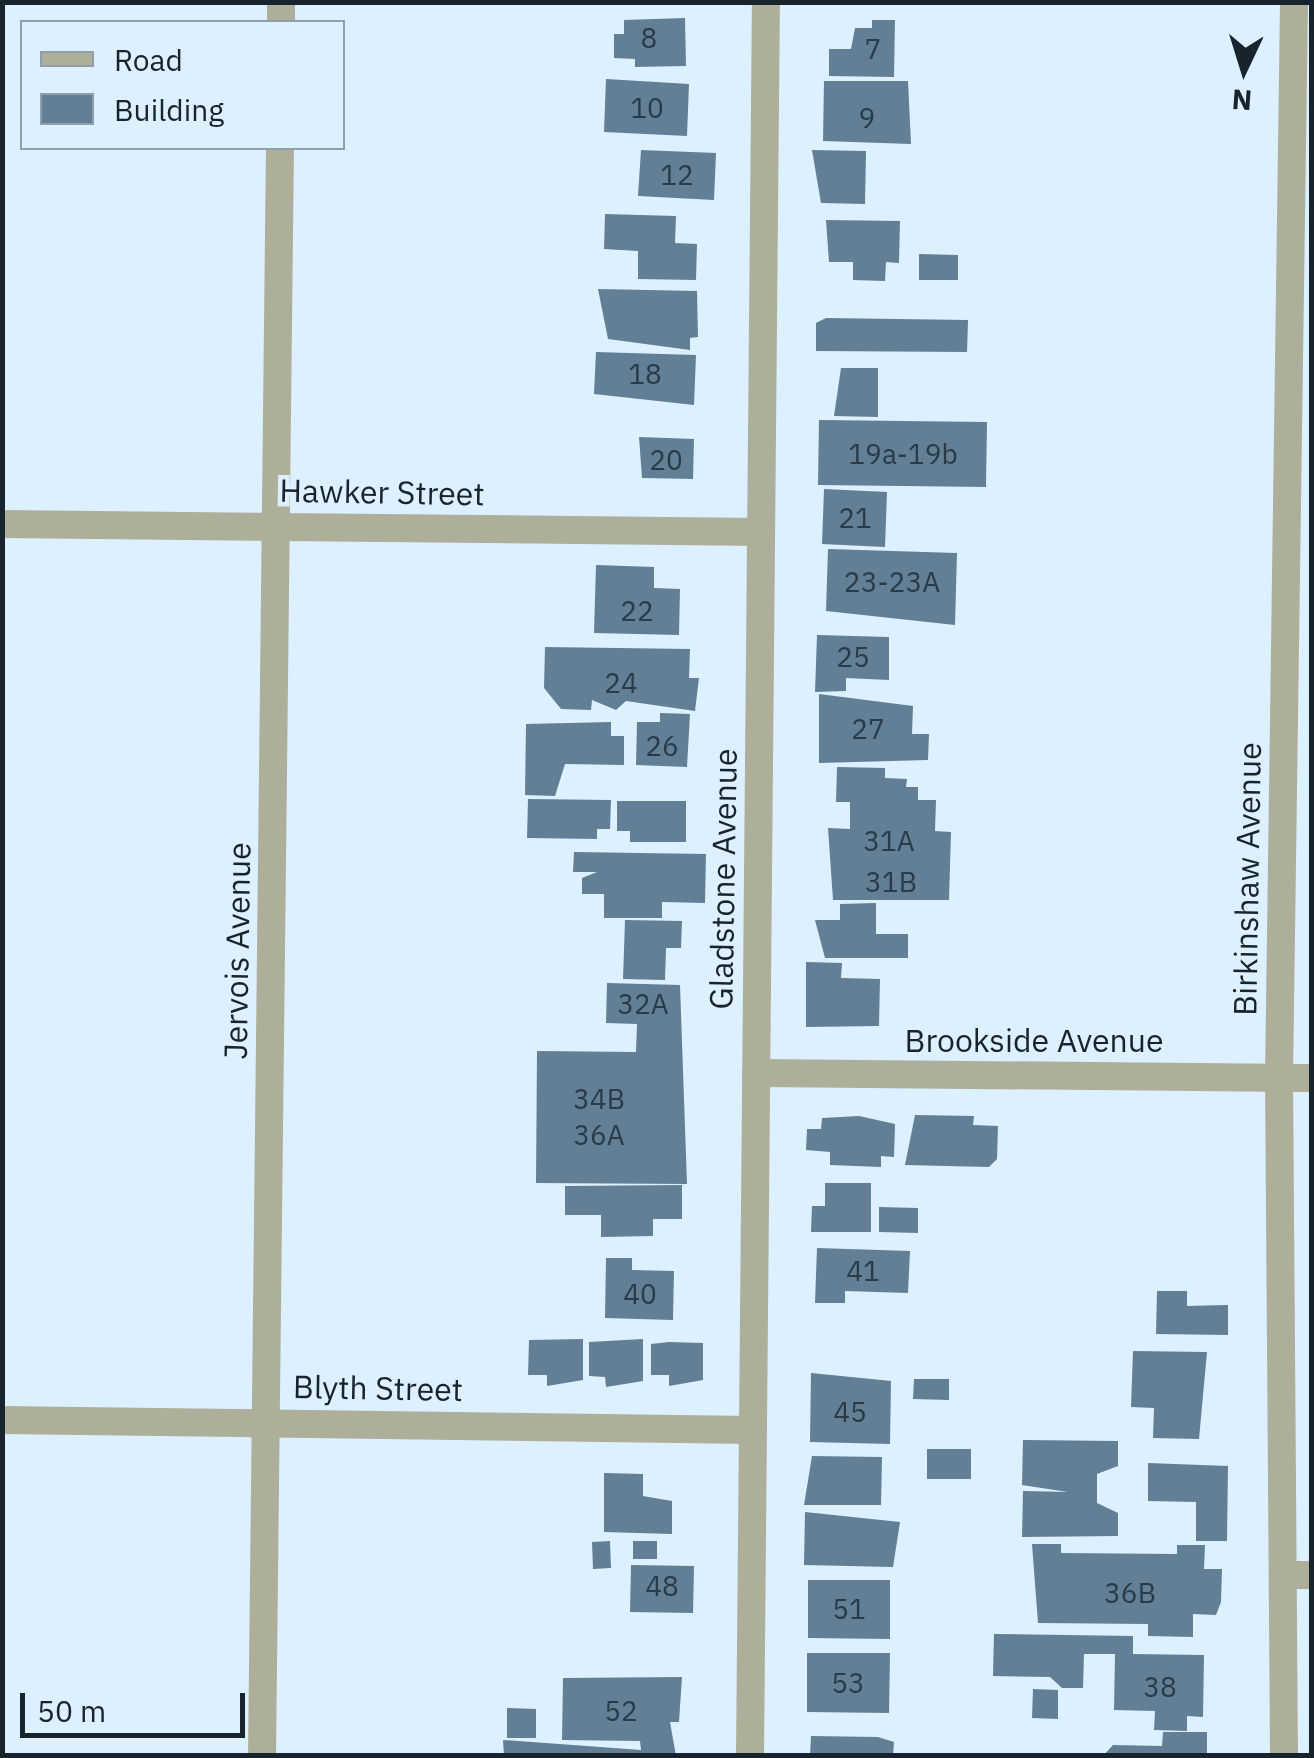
<!DOCTYPE html>
<html>
<head>
<meta charset="utf-8">
<style>
	body { margin:0 }
	#map { position:relative; width:1314px; height:1758px; overflow:hidden; background:#ddf0ff; font-family:"IBM Plex Sans",sans-serif }
	div>[style] { position:absolute }
	[style*='--x'] { left:calc(var(--x)*1px); top:calc(var(--y)*1px); width:calc(var(--w)*1px); rotate:calc(var(--a)*1deg) }
	.building>* { inset:0; background:#627f95 }
	.minor>* { height:28px; margin:-14px; padding:0 14px; transform-origin:14px; border-radius:14px; background:#aeaf9b }
	span { translate:-50% -50%; white-space:nowrap; text-align:center; line-height:1.15; -webkit-text-stroke:9px #ddf0ff; paint-order:stroke }
	.number-label { font-size:28px; color:#2a3b47 }
	.number-label span { -webkit-text-stroke-width:0 }
	.street-label { font-size:32px; color:#18242d }
	.frame { position:absolute; inset:0; border:5px solid #18242d; pointer-events:none }
	.legend { position:absolute; left:20px; top:20px; width:325px; height:130px; box-sizing:border-box; background:#ddf0ff; border:2px solid #8e9eab; margin:0; padding:12px 18px; list-style:none; font-size:30px; color:#18242d }
	.legend li { display:flex; align-items:center; gap:20px; height:50px }
	.legend b { width:50px; border:2px solid #8e9eab }
	.north { position:absolute; left:1194px; top:20px; width:100px; height:100px; -webkit-text-stroke:8px #ddf0ff; paint-order:stroke; rotate:184deg; font-size:28px; font-weight:700; line-height:40px; text-align:center; color:#18242d }
	.north::after { content:''; display:block; margin:auto; width:35px; height:45px; background:#18242d; clip-path:polygon(50% 0,100% 100%,50% 72%,0 100%) }
	.scale { position:absolute; left:20px; top:1693px; width:225px; height:45px; box-sizing:border-box; border:5px solid #18242d; border-top:0; padding-left:12px; font-size:30px; line-height:35px; white-space:nowrap; color:#18242d; -webkit-text-stroke:8px #ddf0ff; paint-order:stroke }
</style>
</head>
<body>
<div id="map">
	<div class="building">
		<i style="clip-path:polygon(685px 18px,686px 66px,635px 67px,635px 59px,614px 58px,614px 34px,624px 34px,624px 20px)"></i>
		<i style="clip-path:polygon(872px 20px,895px 20px,894px 77px,829px 76px,829px 49px,851px 49px,855px 28px,872px 28px)"></i>
		<i style="clip-path:polygon(606px 79px,689px 84px,687px 136px,604px 132px)"></i>
		<i style="clip-path:polygon(824px 81px,908px 81px,911px 144px,823px 141px)"></i>
		<i style="clip-path:polygon(641px 150px,716px 153px,714px 200px,638px 196px)"></i>
		<i style="clip-path:polygon(812px 150px,866px 151px,865px 204px,821px 203px)"></i>
		<i style="clip-path:polygon(605px 214px,676px 216px,675px 243px,697px 244px,696px 280px,638px 279px,638px 251px,604px 249px)"></i>
		<i style="clip-path:polygon(826px 220px,900px 221px,899px 263px,886px 262px,885px 281px,853px 280px,853px 262px,829px 262px)"></i>
		<i style="clip-path:polygon(919px 254px,958px 255px,958px 280px,919px 280px)"></i>
		<i style="clip-path:polygon(598px 289px,697px 291px,698px 337px,690px 338px,690px 350px,608px 339px)"></i>
		<i style="clip-path:polygon(826px 318px,968px 320px,967px 352px,816px 351px,816px 323px)"></i>
		<i style="clip-path:polygon(596px 352px,696px 355px,694px 405px,594px 394px)"></i>
		<i style="clip-path:polygon(841px 368px,878px 368px,878px 417px,834px 416px)"></i>
		<i style="clip-path:polygon(819px 420px,987px 422px,986px 487px,818px 485px)"></i>
		<i style="clip-path:polygon(639px 437px,694px 439px,693px 479px,642px 478px)"></i>
		<i style="clip-path:polygon(824px 489px,887px 492px,885px 547px,822px 544px)"></i>
		<i style="clip-path:polygon(828px 549px,957px 553px,955px 625px,826px 611px)"></i>
		<i style="clip-path:polygon(596px 565px,654px 567px,654px 588px,680px 589px,679px 635px,594px 633px)"></i>
		<i style="clip-path:polygon(817px 635px,889px 637px,889px 680px,846px 678px,846px 691px,815px 692px)"></i>
		<i style="clip-path:polygon(545px 647px,690px 649px,689px 678px,699px 678px,695px 711px,626px 701px,616px 710px,592px 700px,591px 710px,561px 709px,544px 688px)"></i>
		<i style="clip-path:polygon(819px 694px,913px 706px,912px 734px,929px 734px,928px 760px,819px 763px)"></i>
		<i style="clip-path:polygon(660px 713px,690px 714px,687px 767px,636px 765px,637px 722px,660px 722px)"></i>
		<i style="clip-path:polygon(611px 722px,611px 736px,624px 736px,624px 765px,565px 764px,555px 796px,525px 795px,526px 724px)"></i>
		<i style="clip-path:polygon(837px 767px,885px 768px,885px 778px,907px 779px,906px 787px,918px 787px,918px 800px,936px 800px,935px 831px,951px 832px,949px 900px,833px 900px,828px 828px,850px 829px,850px 802px,836px 802px)"></i>
		<i style="clip-path:polygon(528px 799px,611px 800px,610px 829px,597px 829px,597px 839px,527px 838px)"></i>
		<i style="clip-path:polygon(617px 801px,686px 801px,686px 842px,630px 842px,630px 831px,617px 831px)"></i>
		<i style="clip-path:polygon(574px 852px,706px 854px,705px 903px,662px 902px,662px 918px,604px 918px,604px 894px,582px 894px,582px 878px,597px 872px,573px 872px)"></i>
		<i style="clip-path:polygon(876px 903px,876px 934px,908px 934px,908px 958px,825px 958px,815px 920px,840px 920px,840px 904px)"></i>
		<i style="clip-path:polygon(625px 920px,682px 921px,681px 948px,666px 948px,665px 980px,623px 979px)"></i>
		<i style="clip-path:polygon(806px 962px,842px 963px,841px 978px,880px 979px,879px 1026px,806px 1027px)"></i>
		<i style="clip-path:polygon(607px 983px,680px 985px,687px 1184px,536px 1183px,537px 1051px,636px 1052px,637px 1024px,606px 1023px)"></i>
		<i style="clip-path:polygon(915px 1115px,974px 1116px,973px 1125px,998px 1126px,997px 1159px,989px 1167px,905px 1165px)"></i>
		<i style="clip-path:polygon(859px 1116px,895px 1124px,894px 1157px,881px 1156px,881px 1167px,830px 1165px,830px 1152px,806px 1150px,807px 1129px,821px 1129px,822px 1118px)"></i>
		<i style="clip-path:polygon(825px 1183px,871px 1183px,871px 1232px,811px 1232px,812px 1206px,825px 1206px)"></i>
		<i style="clip-path:polygon(682px 1185px,682px 1219px,653px 1219px,653px 1236px,601px 1237px,601px 1215px,565px 1215px,565px 1186px)"></i>
		<i style="clip-path:polygon(879px 1207px,918px 1208px,918px 1233px,879px 1232px)"></i>
		<i style="clip-path:polygon(817px 1248px,910px 1251px,908px 1293px,845px 1291px,845px 1303px,815px 1303px)"></i>
		<i style="clip-path:polygon(606px 1258px,632px 1258px,632px 1270px,674px 1271px,673px 1320px,605px 1318px)"></i>
		<i style="clip-path:polygon(1157px 1291px,1187px 1291px,1187px 1306px,1228px 1305px,1228px 1335px,1156px 1334px)"></i>
		<i style="clip-path:polygon(583px 1339px,583px 1380px,547px 1386px,547px 1375px,528px 1375px,529px 1340px)"></i>
		<i style="clip-path:polygon(643px 1339px,643px 1381px,606px 1387px,605px 1377px,589px 1376px,589px 1342px)"></i>
		<i style="clip-path:polygon(669px 1342px,703px 1343px,703px 1380px,669px 1386px,669px 1375px,651px 1375px,651px 1344px)"></i>
		<i style="clip-path:polygon(1133px 1351px,1207px 1352px,1199px 1439px,1153px 1438px,1154px 1408px,1131px 1407px)"></i>
		<i style="clip-path:polygon(811px 1373px,891px 1381px,890px 1444px,810px 1442px)"></i>
		<i style="clip-path:polygon(914px 1379px,949px 1379px,949px 1400px,913px 1399px)"></i>
		<i style="clip-path:polygon(1023px 1440px,1118px 1441px,1118px 1466px,1097px 1474px,1097px 1503px,1118px 1513px,1118px 1536px,1022px 1537px,1023px 1491px,1068px 1492px,1022px 1485px)"></i>
		<i style="clip-path:polygon(927px 1449px,971px 1449px,971px 1479px,927px 1479px)"></i>
		<i style="clip-path:polygon(812px 1456px,882px 1457px,881px 1505px,804px 1505px)"></i>
		<i style="clip-path:polygon(1148px 1463px,1228px 1466px,1227px 1541px,1196px 1541px,1196px 1502px,1148px 1501px)"></i>
		<i style="clip-path:polygon(604px 1473px,643px 1474px,643px 1496px,672px 1501px,672px 1534px,604px 1532px)"></i>
		<i style="clip-path:polygon(805px 1512px,900px 1522px,893px 1567px,804px 1565px)"></i>
		<i style="clip-path:polygon(610px 1541px,611px 1568px,593px 1569px,592px 1542px)"></i>
		<i style="clip-path:polygon(633px 1541px,657px 1541px,657px 1559px,633px 1559px)"></i>
		<i style="clip-path:polygon(1032px 1544px,1061px 1544px,1061px 1553px,1177px 1554px,1177px 1545px,1205px 1545px,1204px 1569px,1222px 1569px,1221px 1602px,1216px 1615px,1193px 1614px,1193px 1637px,1148px 1636px,1148px 1624px,1038px 1623px)"></i>
		<i style="clip-path:polygon(631px 1565px,694px 1566px,693px 1613px,630px 1612px)"></i>
		<i style="clip-path:polygon(808px 1580px,890px 1580px,890px 1639px,808px 1638px)"></i>
		<i style="clip-path:polygon(994px 1634px,1133px 1636px,1133px 1654px,1204px 1655px,1203px 1717px,1187px 1716px,1187px 1731px,1154px 1730px,1155px 1711px,1114px 1710px,1115px 1654px,1084px 1654px,1083px 1688px,1062px 1688px,1050px 1677px,993px 1676px)"></i>
		<i style="clip-path:polygon(807px 1653px,890px 1653px,889px 1713px,807px 1712px)"></i>
		<i style="clip-path:polygon(682px 1677px,679px 1722px,670px 1722px,676px 1756px,504px 1756px,503px 1740px,641px 1750px,640px 1741px,562px 1740px,563px 1678px)"></i>
		<i style="clip-path:polygon(1033px 1689px,1058px 1690px,1058px 1719px,1032px 1718px)"></i>
		<i style="clip-path:polygon(507px 1708px,536px 1709px,536px 1738px,507px 1738px)"></i>
		<i style="clip-path:polygon(1163px 1732px,1207px 1732px,1207px 1756px,1103px 1756px,1113px 1745px,1162px 1746px)"></i>
		<i style="clip-path:polygon(811px 1736px,878px 1737px,894px 1742px,893px 1756px,810px 1756px)"></i>
	</div>
	<div class="minor">
		<i style="--x:281;--y:22;--w:20;--a:-90"></i>
		<i style="--x:2;--y:524;--w:759;--a:0.6"></i>
		<i style="--x:756;--y:1073;--w:556;--a:0.52"></i>
		<i style="--x:2;--y:1420;--w:751;--a:0.76"></i>
		<i style="--x:1286;--y:1575;--w:26;--a:0"></i>
		<i style="--x:262;--y:1756;--w:1608;--a:-89.36"></i>
		<i style="--x:750;--y:1756;--w:1754;--a:-89.48"></i>
		<i style="--x:1284;--y:1756;--w:679;--a:-90.42"></i>
		<i style="--x:1279;--y:1077;--w:1075;--a:-89.2"></i>
	</div>
	<div class="number-label">
		<span style="left:649px;top:38px">8</span>
		<span style="left:873px;top:49px">7</span>
		<span style="left:647px;top:108px">10</span>
		<span style="left:867px;top:118px">9</span>
		<span style="left:677px;top:175px">12</span>
		<span style="left:645px;top:374px">18</span>
		<span style="left:903px;top:454px">19a-19b</span>
		<span style="left:666px;top:460px">20</span>
		<span style="left:855px;top:518px">21</span>
		<span style="left:892px;top:582px">23-23A</span>
		<span style="left:637px;top:611px">22</span>
		<span style="left:853px;top:657px">25</span>
		<span style="left:621px;top:683px">24</span>
		<span style="left:868px;top:729px">27</span>
		<span style="left:662px;top:746px">26</span>
		<span style="left:889px;top:841px">31A</span>
		<span style="left:891px;top:882px">31B</span>
		<span style="left:643px;top:1004px">32A</span>
		<span style="left:599px;top:1099px">34B</span>
		<span style="left:599px;top:1135px">36A</span>
		<span style="left:863px;top:1271px">41</span>
		<span style="left:640px;top:1294px">40</span>
		<span style="left:850px;top:1412px">45</span>
		<span style="left:662px;top:1586px">48</span>
		<span style="left:1130px;top:1593px">36B</span>
		<span style="left:849px;top:1609px">51</span>
		<span style="left:848px;top:1683px">53</span>
		<span style="left:1160px;top:1687px">38</span>
		<span style="left:621px;top:1711px">52</span>
	</div>
	<div class="street-label">
		<span style="left:382px;top:492px;rotate:1deg">Hawker Street</span>
		<span style="left:723px;top:879px;rotate:-89deg">Gladstone Avenue</span>
		<span style="left:1247px;top:879px;rotate:-89deg">Birkinshaw Avenue</span>
		<span style="left:237px;top:951px;rotate:-89deg">Jervois Avenue</span>
		<span style="left:1034px;top:1040px">Brookside Avenue</span>
		<span style="left:378px;top:1388px;rotate:1deg">Blyth Street</span>
	</div>
	<div class="frame"></div>
	<ul class="legend">
	<li><b style="height:12px;background:#aeaf9b"></b>Road</li>
	<li><b style="height:28px;background:#627f95"></b>Building</li>
	</ul>
	<div class="north">N</div>
	<div class="scale">50 m</div>
</div>
</body>
</html>
